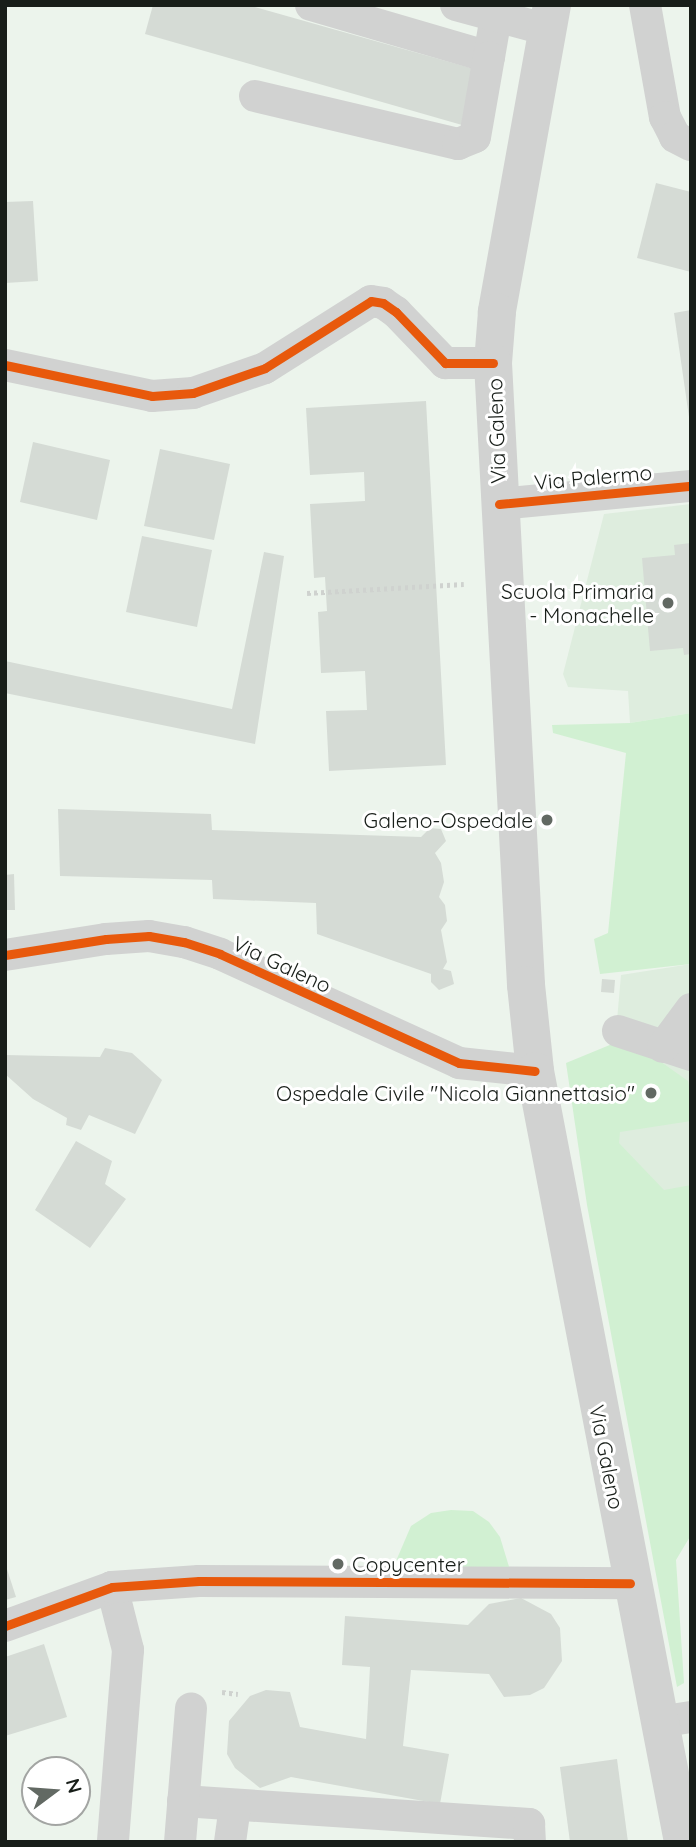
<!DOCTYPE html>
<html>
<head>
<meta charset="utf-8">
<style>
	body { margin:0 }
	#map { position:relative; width:696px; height:1847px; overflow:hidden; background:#ecf4ec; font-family:Quicksand,sans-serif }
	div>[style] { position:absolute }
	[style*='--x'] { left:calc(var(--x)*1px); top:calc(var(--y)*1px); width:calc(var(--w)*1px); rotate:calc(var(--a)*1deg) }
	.built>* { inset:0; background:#deedde }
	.green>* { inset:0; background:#d1f0d2 }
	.building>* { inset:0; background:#d5dbd5 }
	.path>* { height:4.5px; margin-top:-2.25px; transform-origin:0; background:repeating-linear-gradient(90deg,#cfd2cf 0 3.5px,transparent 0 7px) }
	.minor>* { height:32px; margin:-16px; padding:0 16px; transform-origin:16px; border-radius:16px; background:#d1d2d1 }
	.major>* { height:38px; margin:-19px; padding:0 19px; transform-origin:19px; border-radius:19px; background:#d1d2d1 }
	.cycleway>* { height:9px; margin:-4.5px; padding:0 4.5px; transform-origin:4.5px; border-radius:4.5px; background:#e8590c }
	.dots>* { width:19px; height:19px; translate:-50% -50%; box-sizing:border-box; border:4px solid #fff; border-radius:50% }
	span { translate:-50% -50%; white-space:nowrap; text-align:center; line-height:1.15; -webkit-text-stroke:6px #fff; paint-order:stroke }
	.street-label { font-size:21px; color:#181e19 }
	.poi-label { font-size:21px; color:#181e19 }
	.right { translate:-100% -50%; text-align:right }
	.left { translate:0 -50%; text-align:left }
	.frame { position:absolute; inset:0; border:7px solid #181e19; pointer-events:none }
	.north { position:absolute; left:21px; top:1756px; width:70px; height:70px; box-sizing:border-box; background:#fff; border:2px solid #a3a5a3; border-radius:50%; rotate:74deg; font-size:19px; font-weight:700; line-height:28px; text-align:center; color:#181e19 }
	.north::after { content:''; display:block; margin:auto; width:24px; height:32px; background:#626963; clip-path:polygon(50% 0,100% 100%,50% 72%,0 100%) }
</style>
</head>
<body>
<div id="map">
	<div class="built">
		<i style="clip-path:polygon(691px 504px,691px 713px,630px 723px,628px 691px,568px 687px,563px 674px,604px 514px)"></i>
		<i style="clip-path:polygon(691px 964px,691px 1263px,606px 1145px,621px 975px)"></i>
	</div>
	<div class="green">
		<i style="clip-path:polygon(691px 713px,691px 964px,600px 974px,594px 939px,608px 933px,626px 753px,553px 733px,552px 725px,630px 723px)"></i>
		<i style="clip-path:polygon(617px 1042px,647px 1052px,688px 1081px,691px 1098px,691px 1121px,620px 1132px,619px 1143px,664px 1190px,691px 1185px,691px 1535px,676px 1560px,684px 1683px,677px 1687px,587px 1205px,566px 1063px)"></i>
		<i style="clip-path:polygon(451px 1510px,473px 1511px,489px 1522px,500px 1537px,510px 1570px,393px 1568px,411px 1526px,431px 1513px)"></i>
	</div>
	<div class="building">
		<i style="clip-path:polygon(153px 5px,248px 5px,485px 72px,469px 127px,145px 34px)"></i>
		<i style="clip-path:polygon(656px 183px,691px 192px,691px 272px,637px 258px)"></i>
		<i style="clip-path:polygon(33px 201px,38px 281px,5px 283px,5px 202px)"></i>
		<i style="clip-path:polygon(691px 310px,691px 417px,689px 417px,674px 313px)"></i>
		<i style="clip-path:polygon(426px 401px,446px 765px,329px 771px,326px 711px,367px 710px,365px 671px,321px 673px,318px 612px,327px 611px,325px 577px,314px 578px,310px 504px,365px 501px,364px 472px,310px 475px,306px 408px)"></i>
		<i style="clip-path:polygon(33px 442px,110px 460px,97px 520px,20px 502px)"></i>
		<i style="clip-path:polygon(160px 449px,230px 464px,214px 540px,144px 526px)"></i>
		<i style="clip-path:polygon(142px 536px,212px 550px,197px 627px,126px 612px)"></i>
		<i style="clip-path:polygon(691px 543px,691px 654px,684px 655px,683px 648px,650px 651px,642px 558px,675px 555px,674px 545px)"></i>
		<i style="clip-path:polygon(264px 552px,284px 556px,255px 744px,5px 693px,5px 661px,232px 709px)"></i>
		<i style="clip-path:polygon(58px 809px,211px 814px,212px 830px,421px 837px,430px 828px,441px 829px,446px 841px,435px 853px,441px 863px,444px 882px,439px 897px,445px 905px,447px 921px,441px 930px,447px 962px,443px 969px,451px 971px,454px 984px,439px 990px,431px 982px,431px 974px,317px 934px,316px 903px,213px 899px,212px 880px,60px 876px)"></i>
		<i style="clip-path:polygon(14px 874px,15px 910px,5px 910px,5px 875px)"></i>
		<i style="clip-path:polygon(602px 979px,615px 980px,614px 993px,601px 992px)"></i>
		<i style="clip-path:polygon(105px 1048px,132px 1053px,162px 1080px,135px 1134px,89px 1115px,81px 1130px,66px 1125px,67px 1118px,33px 1099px,5px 1074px,5px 1055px,100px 1057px)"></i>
		<i style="clip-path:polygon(76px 1141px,112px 1161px,105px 1184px,126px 1199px,90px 1248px,35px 1210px)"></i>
		<i style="clip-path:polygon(5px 1563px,16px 1597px,5px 1600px)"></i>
		<i style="clip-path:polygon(521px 1598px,551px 1614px,560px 1628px,562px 1661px,544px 1688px,530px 1695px,504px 1697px,489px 1674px,411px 1670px,403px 1746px,449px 1754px,440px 1804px,291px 1777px,260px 1788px,235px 1768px,227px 1754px,229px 1721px,250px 1696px,266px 1690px,290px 1692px,300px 1727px,366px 1739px,370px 1667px,342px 1665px,345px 1616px,468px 1625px,489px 1604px)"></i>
		<i style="clip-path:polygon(44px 1644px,67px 1717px,5px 1736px,5px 1657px)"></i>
		<i style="clip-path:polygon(617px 1759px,628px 1842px,570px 1842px,560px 1767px)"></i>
	</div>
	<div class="path">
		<i style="--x:307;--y:593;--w:157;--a:-3.3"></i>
		<i style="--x:222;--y:1692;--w:16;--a:7"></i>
	</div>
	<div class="minor">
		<i style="--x:311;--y:5;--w:185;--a:16.3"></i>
		<i style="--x:489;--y:57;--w:53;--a:-80.2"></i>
		<i style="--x:456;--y:5;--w:95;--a:15.2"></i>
		<i style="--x:645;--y:5;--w:114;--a:79.9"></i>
		<i style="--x:665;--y:117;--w:22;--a:63"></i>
		<i style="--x:675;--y:137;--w:18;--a:27"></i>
		<i style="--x:255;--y:96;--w:209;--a:13.3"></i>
		<i style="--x:458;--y:144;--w:18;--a:-22"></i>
		<i style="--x:475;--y:137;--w:81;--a:-80.1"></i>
		<i style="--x:5;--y:365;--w:150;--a:11.9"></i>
		<i style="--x:152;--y:396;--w:41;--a:-4.2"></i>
		<i style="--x:193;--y:393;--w:76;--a:-19.1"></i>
		<i style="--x:265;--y:368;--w:125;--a:-32.3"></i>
		<i style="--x:371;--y:301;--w:12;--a:9"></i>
		<i style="--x:383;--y:303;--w:16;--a:35"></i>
		<i style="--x:396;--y:312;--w:71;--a:46.1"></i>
		<i style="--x:445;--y:363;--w:48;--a:0"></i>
		<i style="--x:499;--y:504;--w:193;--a:-5.4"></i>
		<i style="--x:5;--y:955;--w:102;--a:-9"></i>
		<i style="--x:106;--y:939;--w:43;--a:-4"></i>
		<i style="--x:149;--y:936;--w:36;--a:10"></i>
		<i style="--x:184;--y:942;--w:38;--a:18"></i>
		<i style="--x:220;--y:954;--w:263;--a:24.5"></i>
		<i style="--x:459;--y:1063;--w:76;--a:6"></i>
		<i style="--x:618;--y:1031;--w:77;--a:18.2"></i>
		<i style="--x:663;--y:1047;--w:47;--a:-53.6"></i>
		<i style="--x:112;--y:1587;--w:65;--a:75.7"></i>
		<i style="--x:128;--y:1650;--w:193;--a:94.5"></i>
		<i style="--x:5;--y:1626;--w:114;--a:-20"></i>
		<i style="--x:112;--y:1587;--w:87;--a:-3.9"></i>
		<i style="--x:199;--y:1581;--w:431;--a:0.3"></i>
		<i style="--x:659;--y:1722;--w:32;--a:-9"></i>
		<i style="--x:183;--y:1801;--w:347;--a:3.8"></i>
		<i style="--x:529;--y:1824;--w:18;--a:87"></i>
		<i style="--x:180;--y:1842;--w:134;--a:-85.3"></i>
		<i style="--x:230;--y:1842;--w:36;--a:-82"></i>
	</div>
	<div class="major">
		<i style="--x:552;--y:5;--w:312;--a:100.2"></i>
		<i style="--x:497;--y:312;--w:51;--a:94.5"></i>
		<i style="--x:493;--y:363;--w:623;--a:86.96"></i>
		<i style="--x:526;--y:985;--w:86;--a:84"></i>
		<i style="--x:535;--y:1071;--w:785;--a:79.13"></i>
	</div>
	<div class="cycleway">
		<i style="--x:5;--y:365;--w:150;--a:11.9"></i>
		<i style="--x:152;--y:396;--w:41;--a:-4.2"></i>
		<i style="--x:193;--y:393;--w:76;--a:-19.1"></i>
		<i style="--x:265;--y:368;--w:125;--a:-32.3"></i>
		<i style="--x:371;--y:301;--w:12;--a:9"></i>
		<i style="--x:383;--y:303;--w:16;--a:35"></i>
		<i style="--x:396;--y:312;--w:71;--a:46.1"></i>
		<i style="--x:445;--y:363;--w:48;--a:0"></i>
		<i style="--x:499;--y:504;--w:193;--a:-5.4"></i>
		<i style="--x:5;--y:955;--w:102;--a:-9"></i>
		<i style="--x:106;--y:939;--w:43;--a:-4"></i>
		<i style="--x:149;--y:936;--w:36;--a:10"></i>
		<i style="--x:184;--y:942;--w:38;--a:18"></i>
		<i style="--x:220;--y:954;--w:263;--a:24.5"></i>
		<i style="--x:459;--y:1063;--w:76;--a:6"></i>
		<i style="--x:5;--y:1626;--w:114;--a:-20"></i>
		<i style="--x:112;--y:1587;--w:87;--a:-3.9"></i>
		<i style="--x:199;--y:1581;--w:431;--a:0.3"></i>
	</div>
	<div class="dots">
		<i style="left:668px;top:603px;background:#626963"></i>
		<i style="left:547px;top:820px;background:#626963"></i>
		<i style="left:651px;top:1093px;background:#626963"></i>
		<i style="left:338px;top:1564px;background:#626963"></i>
	</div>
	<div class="street-label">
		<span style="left:496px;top:431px;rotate:-92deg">Via Galeno</span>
		<span style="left:593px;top:477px;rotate:-5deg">Via Palermo</span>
		<span style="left:282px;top:964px;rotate:25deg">Via Galeno</span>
		<span style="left:607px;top:1457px;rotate:79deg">Via Galeno</span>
	</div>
	<div class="poi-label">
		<span class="right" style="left:654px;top:603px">Scuola Primaria<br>- Monachelle</span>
		<span class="right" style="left:533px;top:820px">Galeno-Ospedale</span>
		<span class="right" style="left:635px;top:1093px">Ospedale Civile "Nicola Giannettasio"</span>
		<span class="left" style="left:352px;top:1564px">Copycenter</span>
	</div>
	<div class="frame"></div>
	<div class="north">N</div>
</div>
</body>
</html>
